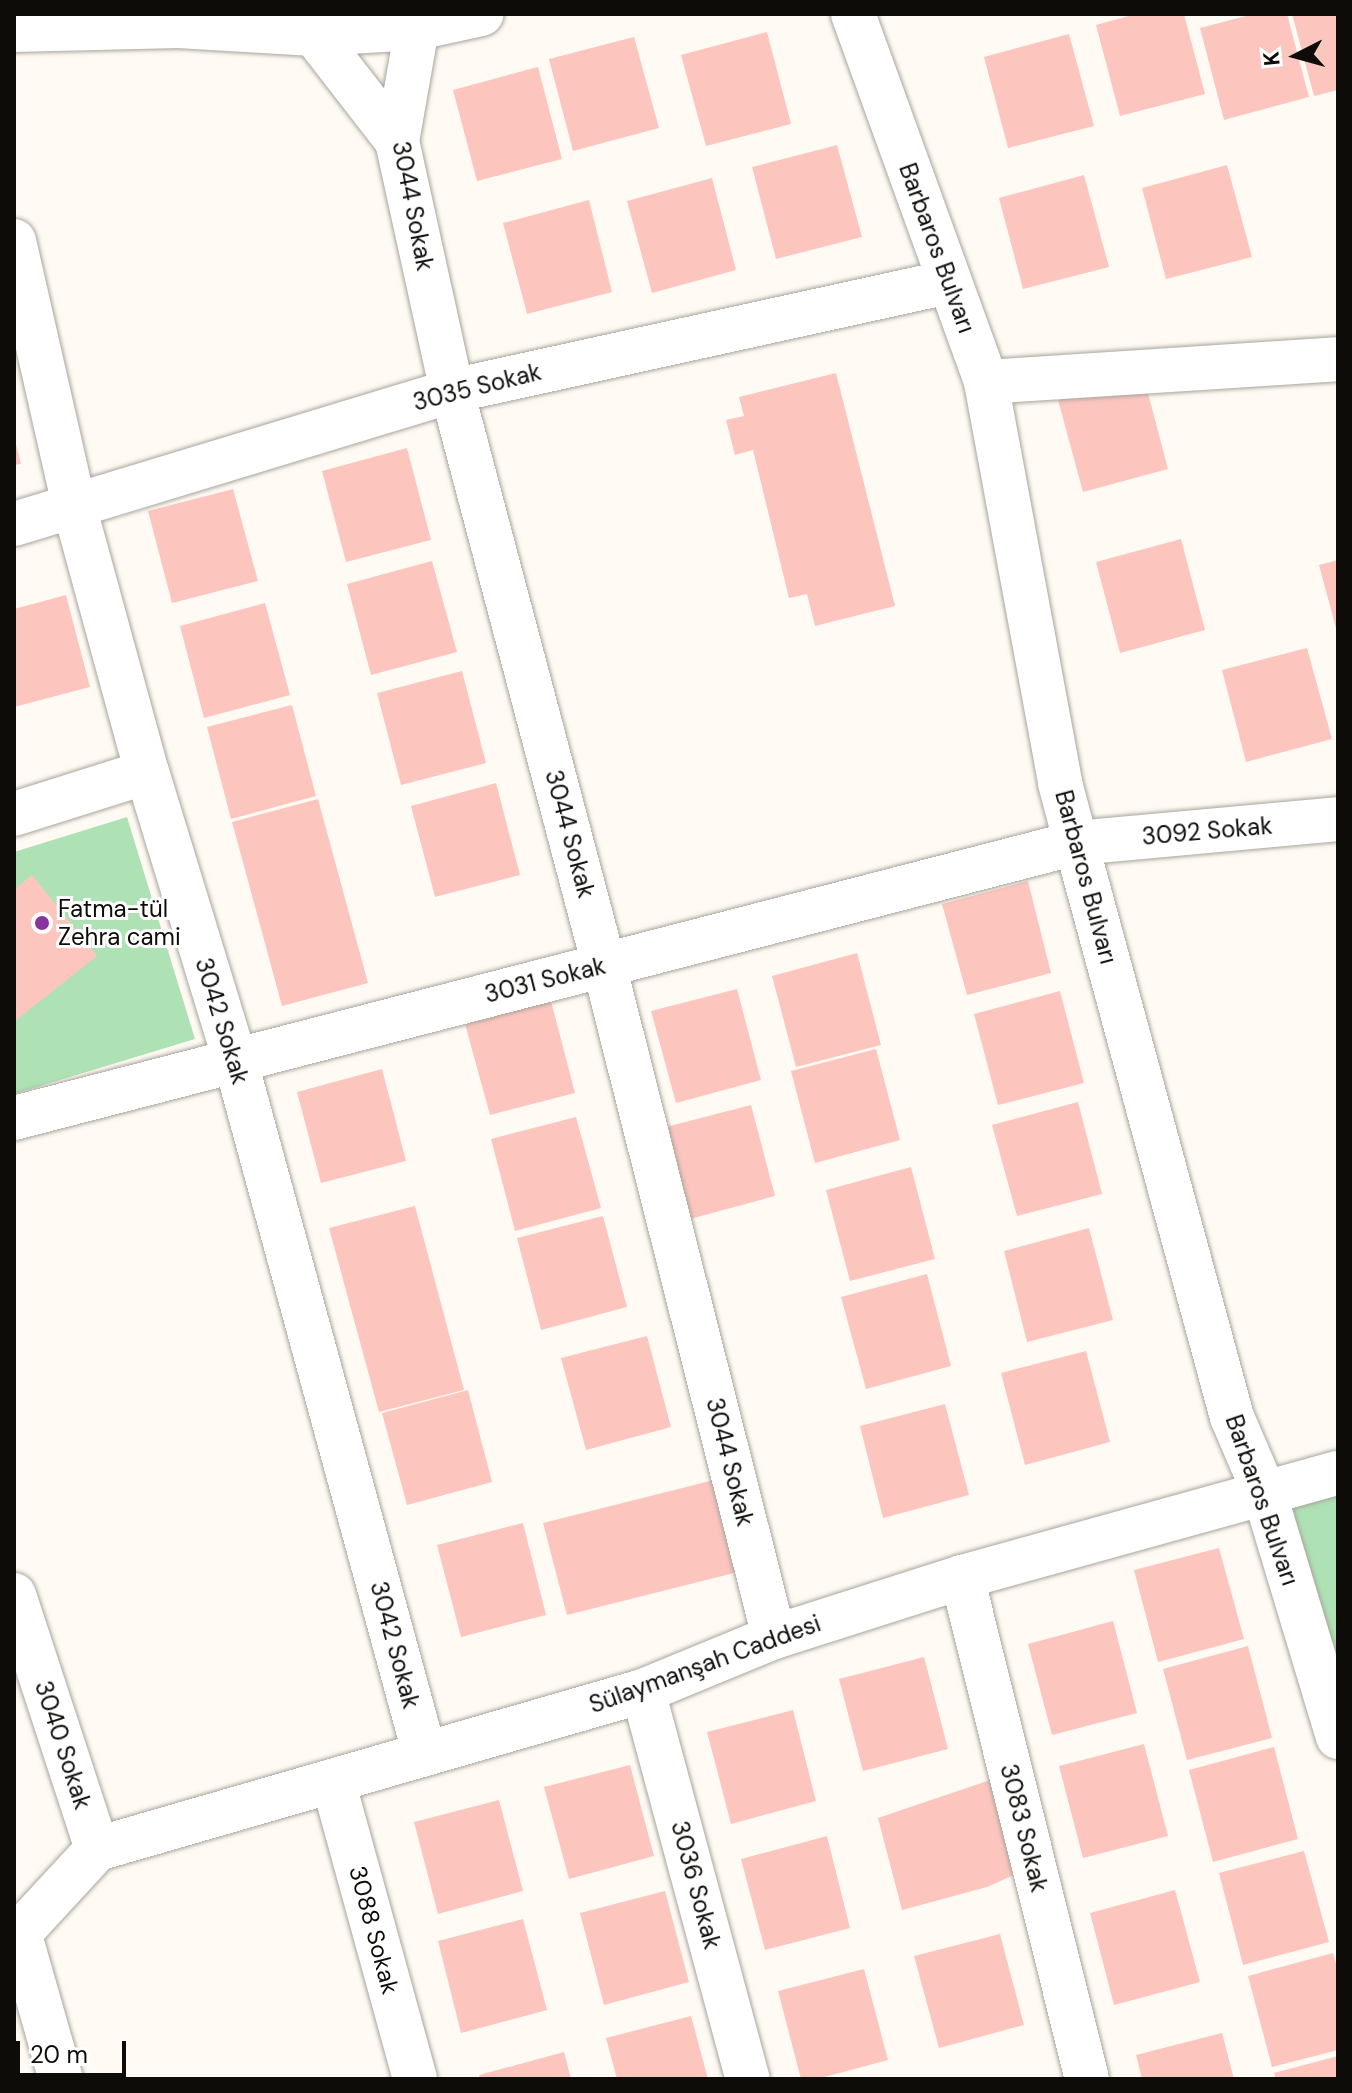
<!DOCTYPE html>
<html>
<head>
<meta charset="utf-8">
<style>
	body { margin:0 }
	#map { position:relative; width:1352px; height:2093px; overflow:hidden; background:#fffbf4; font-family:"DM Sans",sans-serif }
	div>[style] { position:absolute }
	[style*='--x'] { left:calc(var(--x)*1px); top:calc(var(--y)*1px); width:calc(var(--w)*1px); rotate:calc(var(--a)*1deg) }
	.green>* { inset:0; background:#aee2b4 }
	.building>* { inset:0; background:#fcc6bf }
	.roads { filter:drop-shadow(0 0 2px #a9a59c) drop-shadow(0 0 2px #a9a59c) }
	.minor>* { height:44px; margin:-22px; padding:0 22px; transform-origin:22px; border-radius:22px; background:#fff }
	.dots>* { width:22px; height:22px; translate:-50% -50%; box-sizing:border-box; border:4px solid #fff; border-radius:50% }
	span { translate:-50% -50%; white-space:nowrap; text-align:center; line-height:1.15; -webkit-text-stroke:6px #fff; paint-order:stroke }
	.street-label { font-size:24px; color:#0d0c09 }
	.poi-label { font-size:24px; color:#0d0c09 }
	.left { translate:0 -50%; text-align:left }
	.frame { position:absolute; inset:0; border:16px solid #0d0c09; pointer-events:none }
	.north { position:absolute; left:1256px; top:16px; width:80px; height:80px; -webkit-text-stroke:6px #fff; paint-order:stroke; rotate:264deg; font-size:22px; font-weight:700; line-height:32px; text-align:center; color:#0d0c09 }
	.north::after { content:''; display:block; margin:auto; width:28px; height:36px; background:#0d0c09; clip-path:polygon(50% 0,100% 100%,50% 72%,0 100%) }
	.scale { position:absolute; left:16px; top:2041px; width:110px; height:36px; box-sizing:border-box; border:4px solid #0d0c09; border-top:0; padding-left:10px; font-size:24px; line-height:28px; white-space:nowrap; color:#0d0c09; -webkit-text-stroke:6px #fff; paint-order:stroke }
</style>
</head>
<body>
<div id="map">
	<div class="green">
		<i style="clip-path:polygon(127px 817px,195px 1039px,14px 1094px,14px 852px)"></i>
		<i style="clip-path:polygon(1338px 1473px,1338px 1737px,1264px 1492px)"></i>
	</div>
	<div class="building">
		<i style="clip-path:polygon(1136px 14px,1184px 14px,1205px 94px,1120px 116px,1096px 25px)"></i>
		<i style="clip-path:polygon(1254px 14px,1287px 14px,1309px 97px,1224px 120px,1200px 28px)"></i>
		<i style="clip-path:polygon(1292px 14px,1338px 14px,1338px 90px,1314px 96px)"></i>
		<i style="clip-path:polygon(767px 32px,791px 124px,706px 146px,681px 55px)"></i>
		<i style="clip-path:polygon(1069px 34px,1094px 126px,1008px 148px,984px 57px)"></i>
		<i style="clip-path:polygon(634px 37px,659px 128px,573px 151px,549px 59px)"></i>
		<i style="clip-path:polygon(538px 67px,562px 159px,477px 181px,453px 90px)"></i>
		<i style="clip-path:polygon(837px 145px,862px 237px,776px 259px,752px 167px)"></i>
		<i style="clip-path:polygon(1227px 165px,1252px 257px,1166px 279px,1142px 188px)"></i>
		<i style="clip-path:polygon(1084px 175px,1109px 267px,1023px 289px,999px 198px)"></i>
		<i style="clip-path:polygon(712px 178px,736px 270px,652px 293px,627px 201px)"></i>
		<i style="clip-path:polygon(589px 200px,612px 292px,527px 314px,503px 223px)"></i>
		<i style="clip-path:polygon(836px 373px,895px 606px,815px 626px,807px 594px,789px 598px,753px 450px,735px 455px,726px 420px,744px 416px,739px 397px)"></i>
		<i style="clip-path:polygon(1144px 378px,1168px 469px,1083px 492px,1058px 400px)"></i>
		<i style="clip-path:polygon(14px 436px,21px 464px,14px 465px)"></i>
		<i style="clip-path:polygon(407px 448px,431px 540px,346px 562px,322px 471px)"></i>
		<i style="clip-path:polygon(233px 489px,258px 581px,172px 603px,148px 511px)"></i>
		<i style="clip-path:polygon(1181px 539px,1205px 630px,1120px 653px,1096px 562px)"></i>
		<i style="clip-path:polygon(1338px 560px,1338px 631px,1337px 632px,1319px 565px)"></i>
		<i style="clip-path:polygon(432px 561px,457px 652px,371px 675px,347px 584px)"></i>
		<i style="clip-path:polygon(66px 595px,90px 687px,14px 707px,14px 609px)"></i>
		<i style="clip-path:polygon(265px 603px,290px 695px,204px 718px,180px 626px)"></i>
		<i style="clip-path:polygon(1307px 648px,1332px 739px,1246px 762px,1222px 670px)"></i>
		<i style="clip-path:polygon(462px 671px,486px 763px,401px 785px,377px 693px)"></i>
		<i style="clip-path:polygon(292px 705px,316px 796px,231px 819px,207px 727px)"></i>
		<i style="clip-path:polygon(496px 783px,520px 875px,435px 897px,411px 806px)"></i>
		<i style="clip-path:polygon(318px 799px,368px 983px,282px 1006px,232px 822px)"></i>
		<i style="clip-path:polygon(32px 875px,97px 956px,14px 1022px,14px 890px)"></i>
		<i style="clip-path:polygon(1028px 881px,1051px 973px,967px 995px,942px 904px)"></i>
		<i style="clip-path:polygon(857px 953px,881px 1045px,796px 1067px,772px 976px)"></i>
		<i style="clip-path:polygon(737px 989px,761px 1080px,676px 1103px,651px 1011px)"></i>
		<i style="clip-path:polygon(1060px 991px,1084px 1083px,998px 1105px,974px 1014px)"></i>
		<i style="clip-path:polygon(551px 1001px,575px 1093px,490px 1115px,465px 1024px)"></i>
		<i style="clip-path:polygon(876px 1049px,900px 1140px,815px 1163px,791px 1071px)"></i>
		<i style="clip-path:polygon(382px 1069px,406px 1161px,321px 1183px,297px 1092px)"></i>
		<i style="clip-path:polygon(1078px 1102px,1102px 1194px,1017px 1216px,992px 1125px)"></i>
		<i style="clip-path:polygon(751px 1105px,775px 1196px,690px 1219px,666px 1127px)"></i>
		<i style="clip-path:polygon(576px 1117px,601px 1208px,515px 1231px,491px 1139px)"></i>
		<i style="clip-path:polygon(911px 1167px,935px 1259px,850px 1281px,826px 1190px)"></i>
		<i style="clip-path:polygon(415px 1206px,464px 1390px,379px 1412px,329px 1228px)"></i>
		<i style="clip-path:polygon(603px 1216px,627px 1307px,541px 1330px,517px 1238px)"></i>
		<i style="clip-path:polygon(1089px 1228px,1113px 1320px,1027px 1342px,1004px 1251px)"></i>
		<i style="clip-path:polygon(927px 1274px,951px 1366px,866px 1389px,841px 1297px)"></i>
		<i style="clip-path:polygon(647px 1336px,671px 1427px,586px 1450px,561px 1358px)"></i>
		<i style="clip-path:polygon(1086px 1351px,1110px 1442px,1025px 1465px,1001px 1373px)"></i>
		<i style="clip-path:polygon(468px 1390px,492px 1482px,407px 1505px,382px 1413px)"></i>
		<i style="clip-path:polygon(945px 1404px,969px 1495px,883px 1518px,860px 1426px)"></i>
		<i style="clip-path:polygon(714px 1480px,738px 1572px,567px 1615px,543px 1523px)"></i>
		<i style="clip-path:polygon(523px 1523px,546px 1615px,461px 1637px,437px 1545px)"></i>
		<i style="clip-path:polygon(1219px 1548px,1244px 1639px,1158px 1662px,1134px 1570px)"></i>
		<i style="clip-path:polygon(1113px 1621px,1137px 1713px,1052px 1735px,1028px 1644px)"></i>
		<i style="clip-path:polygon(1248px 1646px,1272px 1738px,1187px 1760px,1163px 1669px)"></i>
		<i style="clip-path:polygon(924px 1657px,948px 1749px,863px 1771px,839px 1679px)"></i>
		<i style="clip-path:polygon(793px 1710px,816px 1801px,731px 1824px,707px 1732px)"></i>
		<i style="clip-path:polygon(1144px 1744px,1168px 1836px,1083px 1858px,1059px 1766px)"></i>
		<i style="clip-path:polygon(1274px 1747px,1298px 1839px,1213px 1862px,1189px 1770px)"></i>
		<i style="clip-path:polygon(630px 1765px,654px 1856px,569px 1879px,544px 1787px)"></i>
		<i style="clip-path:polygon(996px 1778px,1016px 1874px,987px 1887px,902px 1910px,878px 1818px)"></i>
		<i style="clip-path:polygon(499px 1800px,523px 1891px,438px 1914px,414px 1822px)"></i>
		<i style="clip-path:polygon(827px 1836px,850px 1928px,765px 1950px,741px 1859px)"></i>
		<i style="clip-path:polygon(1304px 1851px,1329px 1942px,1243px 1965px,1219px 1873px)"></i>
		<i style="clip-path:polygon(1175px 1890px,1200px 1982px,1114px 2005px,1090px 1913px)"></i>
		<i style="clip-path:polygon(665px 1891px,689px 1982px,604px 2005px,580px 1913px)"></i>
		<i style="clip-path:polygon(523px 1919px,547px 2010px,461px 2033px,438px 1941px)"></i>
		<i style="clip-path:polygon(1000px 1934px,1024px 2025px,939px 2048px,914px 1956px)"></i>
		<i style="clip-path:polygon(1333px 1953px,1338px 1970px,1338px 2050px,1272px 2067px,1248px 1976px)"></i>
		<i style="clip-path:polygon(864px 1969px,888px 2060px,817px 2079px,801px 2079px,778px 1991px)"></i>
		<i style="clip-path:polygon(691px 2016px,708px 2079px,617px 2079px,606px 2038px)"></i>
		<i style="clip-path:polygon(1222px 2033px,1234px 2079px,1142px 2079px,1136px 2055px)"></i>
		<i style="clip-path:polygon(564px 2052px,571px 2079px,480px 2079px,479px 2075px)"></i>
		<i style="clip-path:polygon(1338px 2056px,1338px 2079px,1276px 2079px,1274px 2073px)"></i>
	</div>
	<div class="roads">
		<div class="minor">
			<i style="--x:853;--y:14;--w:391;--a:70.1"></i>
			<i style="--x:986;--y:382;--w:408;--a:79.5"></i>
			<i style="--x:1060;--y:783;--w:62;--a:75.1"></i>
			<i style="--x:1076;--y:843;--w:595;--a:74.8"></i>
			<i style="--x:1232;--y:1417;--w:82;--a:66.9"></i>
			<i style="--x:1264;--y:1492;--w:256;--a:73.2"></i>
			<i style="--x:417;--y:28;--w:115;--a:100"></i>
			<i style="--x:397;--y:141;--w:256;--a:77.6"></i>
			<i style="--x:452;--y:391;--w:594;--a:75.17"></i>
			<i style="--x:604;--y:965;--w:693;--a:75.8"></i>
			<i style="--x:14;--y:30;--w:164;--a:-1.4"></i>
			<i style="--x:178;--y:26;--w:136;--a:3.4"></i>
			<i style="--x:314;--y:34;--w:103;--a:-3.3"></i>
			<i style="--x:417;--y:28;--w:66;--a:-12.3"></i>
			<i style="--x:314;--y:34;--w:135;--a:52.2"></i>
			<i style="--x:14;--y:241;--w:272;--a:77.2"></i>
			<i style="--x:74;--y:506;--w:276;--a:74.7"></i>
			<i style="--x:147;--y:772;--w:300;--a:73"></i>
			<i style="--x:235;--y:1059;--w:718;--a:74.74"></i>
			<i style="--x:986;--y:382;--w:353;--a:-3.7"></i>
			<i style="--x:14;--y:524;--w:458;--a:-16.9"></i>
			<i style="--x:452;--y:391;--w:508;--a:-12.39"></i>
			<i style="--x:14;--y:814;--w:139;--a:-17.5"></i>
			<i style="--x:14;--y:1118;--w:1097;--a:-14.52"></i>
			<i style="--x:1076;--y:843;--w:263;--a:-5.2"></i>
			<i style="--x:962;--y:1577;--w:517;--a:76.02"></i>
			<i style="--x:14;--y:1595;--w:267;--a:71.9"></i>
			<i style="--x:643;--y:1691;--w:402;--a:74.9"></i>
			<i style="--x:333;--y:1781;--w:309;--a:74.6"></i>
			<i style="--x:19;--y:1932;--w:153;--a:74.1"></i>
			<i style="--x:14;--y:1939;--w:122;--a:-47.3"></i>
			<i style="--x:97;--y:1849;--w:568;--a:-16.14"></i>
			<i style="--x:643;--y:1691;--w:142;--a:-22.4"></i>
			<i style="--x:774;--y:1637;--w:197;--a:-17.7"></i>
			<i style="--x:962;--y:1577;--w:390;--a:-15.5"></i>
		</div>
	</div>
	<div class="dots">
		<i style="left:42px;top:923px;background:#8833a0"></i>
	</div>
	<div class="street-label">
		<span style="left:413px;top:206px;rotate:79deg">3044 Sokak</span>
		<span style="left:937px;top:248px;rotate:70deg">Barbaros Bulvarı</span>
		<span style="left:477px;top:387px;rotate:-14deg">3035 Sokak</span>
		<span style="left:1207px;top:831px;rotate:-5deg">3092 Sokak</span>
		<span style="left:570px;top:834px;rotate:75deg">3044 Sokak</span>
		<span style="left:1086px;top:877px;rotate:75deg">Barbaros Bulvarı</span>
		<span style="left:545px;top:980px;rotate:-14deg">3031 Sokak</span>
		<span style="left:222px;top:1021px;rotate:73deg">3042 Sokak</span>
		<span style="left:730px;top:1462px;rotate:76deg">3044 Sokak</span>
		<span style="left:1262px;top:1500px;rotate:71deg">Barbaros Bulvarı</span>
		<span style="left:395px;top:1645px;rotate:75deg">3042 Sokak</span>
		<span style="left:705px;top:1664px;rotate:-20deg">Sülaymanşah Caddesi</span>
		<span style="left:63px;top:1745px;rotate:72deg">3040 Sokak</span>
		<span style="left:1024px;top:1828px;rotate:76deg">3083 Sokak</span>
		<span style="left:696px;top:1885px;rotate:75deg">3036 Sokak</span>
		<span style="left:374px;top:1930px;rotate:75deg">3088 Sokak</span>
	</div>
	<div class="poi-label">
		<span class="left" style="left:58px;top:923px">Fatma-tül<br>Zehra cami</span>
	</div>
	<div class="frame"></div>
	<div class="north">K</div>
	<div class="scale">20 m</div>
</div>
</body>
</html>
